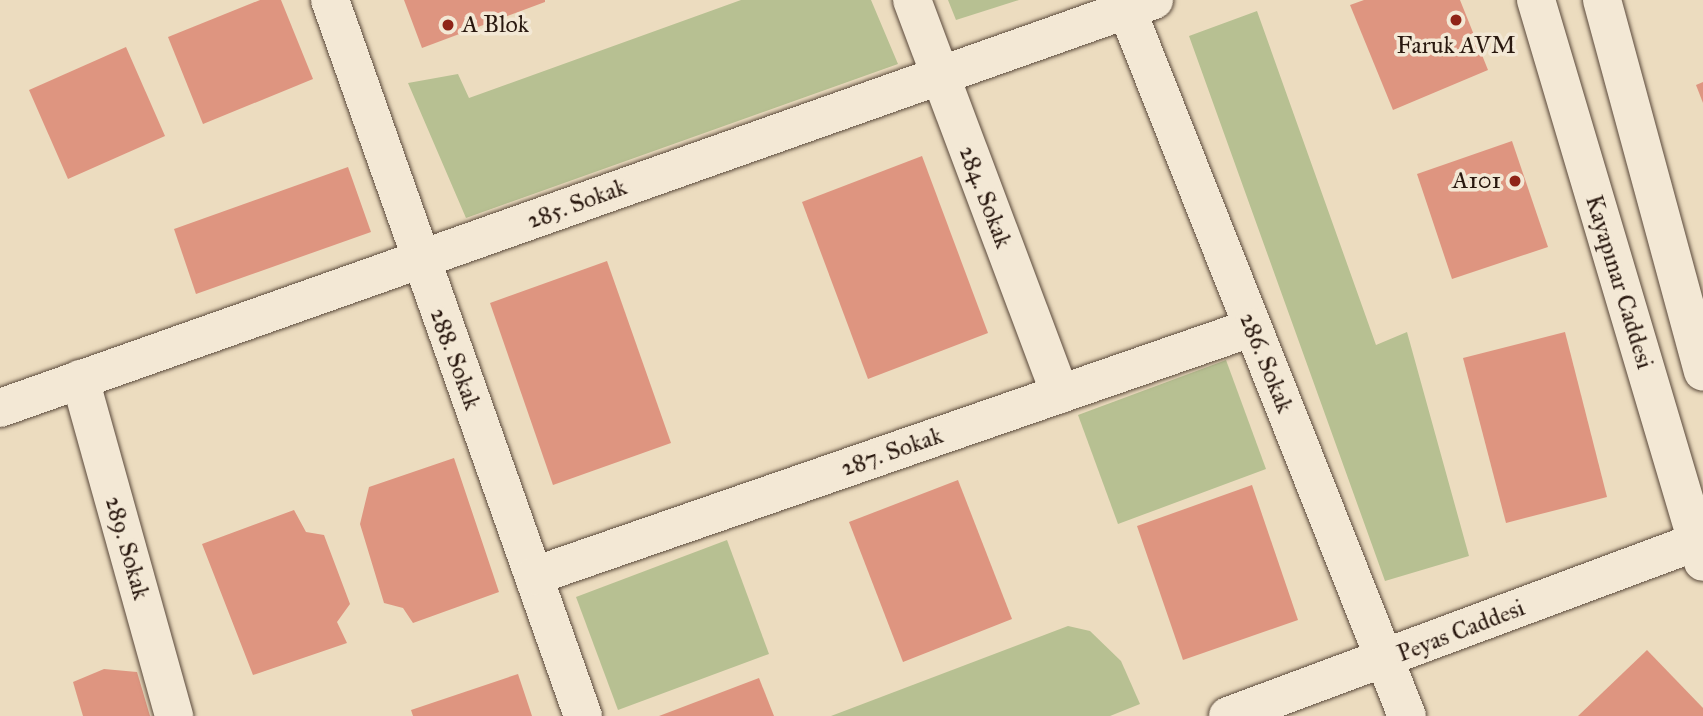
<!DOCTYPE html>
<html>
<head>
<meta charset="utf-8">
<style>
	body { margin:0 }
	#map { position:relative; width:1703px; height:716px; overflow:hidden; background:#ecdcbf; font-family:"IM FELL Great Primer",serif }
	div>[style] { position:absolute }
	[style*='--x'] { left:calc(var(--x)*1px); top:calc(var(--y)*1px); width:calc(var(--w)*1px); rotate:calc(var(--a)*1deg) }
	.green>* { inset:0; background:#b7c092 }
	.building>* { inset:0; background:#de9580 }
	.roads { filter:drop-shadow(0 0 2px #5a493b) drop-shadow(0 0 2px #5a493b) }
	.minor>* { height:38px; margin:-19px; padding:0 19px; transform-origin:19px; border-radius:19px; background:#f3e8d5 }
	.tertiary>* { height:38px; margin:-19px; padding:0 19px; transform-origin:19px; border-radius:19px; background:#f3e8d5 }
	.secondary>* { height:38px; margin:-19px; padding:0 19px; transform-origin:19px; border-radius:19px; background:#f3e8d5 }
	.dots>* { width:19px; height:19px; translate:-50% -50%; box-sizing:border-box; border:4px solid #f3e8d5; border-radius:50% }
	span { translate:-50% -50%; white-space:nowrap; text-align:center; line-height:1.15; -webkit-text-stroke:7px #f3e8d5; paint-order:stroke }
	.poi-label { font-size:24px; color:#29180f }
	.left { translate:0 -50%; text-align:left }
	.right { translate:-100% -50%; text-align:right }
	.street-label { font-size:24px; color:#29180f }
</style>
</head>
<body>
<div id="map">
	<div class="green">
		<i style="clip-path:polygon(741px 0,871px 0,898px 64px,466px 218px,408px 83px,458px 74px,469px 98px)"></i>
		<i style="clip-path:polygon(948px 0,1019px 0,956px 20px)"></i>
		<i style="clip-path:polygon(1257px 11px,1376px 345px,1407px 332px,1469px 556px,1385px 581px,1189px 36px)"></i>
		<i style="clip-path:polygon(1226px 360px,1266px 469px,1118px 524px,1078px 415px)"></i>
		<i style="clip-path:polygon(727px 540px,769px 654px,618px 710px,576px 597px)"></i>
		<i style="clip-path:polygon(1068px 626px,1090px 631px,1121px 661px,1140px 704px,1110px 716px,831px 716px)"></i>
	</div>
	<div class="building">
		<i style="clip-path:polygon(260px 0,281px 0,313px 79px,203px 124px,168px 37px)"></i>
		<i style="clip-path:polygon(404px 0,545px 0,545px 2px,422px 48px)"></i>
		<i style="clip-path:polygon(1364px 0,1460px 0,1488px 70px,1393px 110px,1350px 5px)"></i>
		<i style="clip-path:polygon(126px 47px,165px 136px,68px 179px,29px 90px)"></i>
		<i style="clip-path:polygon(1703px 82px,1703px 103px,1696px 85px)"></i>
		<i style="clip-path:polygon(1512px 141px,1548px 247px,1452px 279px,1417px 174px)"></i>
		<i style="clip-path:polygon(922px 156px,988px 333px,868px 379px,802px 202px)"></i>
		<i style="clip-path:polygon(348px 167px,371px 232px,196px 294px,174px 229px)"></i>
		<i style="clip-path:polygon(607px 261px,671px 443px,553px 485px,490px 303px)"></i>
		<i style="clip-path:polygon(1565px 332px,1607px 497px,1506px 523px,1463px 358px)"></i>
		<i style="clip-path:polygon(454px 458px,499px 592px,413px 623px,403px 608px,384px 603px,360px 524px,369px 487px)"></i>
		<i style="clip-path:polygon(958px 480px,1012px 619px,903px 662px,849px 522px)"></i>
		<i style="clip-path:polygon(1252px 485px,1298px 620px,1183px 660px,1137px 526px)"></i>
		<i style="clip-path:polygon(294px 510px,306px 532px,324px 535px,350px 604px,337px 622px,347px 643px,253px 675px,202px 544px)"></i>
		<i style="clip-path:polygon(1647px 650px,1703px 708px,1703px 716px,1578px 716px)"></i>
		<i style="clip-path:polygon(104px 669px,137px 672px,150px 716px,83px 716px,73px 682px)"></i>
		<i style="clip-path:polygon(518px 674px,532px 716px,413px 716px,411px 710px)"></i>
		<i style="clip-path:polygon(759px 678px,774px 716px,659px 716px)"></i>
	</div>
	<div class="roads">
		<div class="minor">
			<i style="--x:330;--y:0;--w:759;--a:70.54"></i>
			<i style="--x:912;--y:0;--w:421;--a:69.4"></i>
			<i style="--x:1127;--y:10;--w:759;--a:68.37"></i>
			<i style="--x:80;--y:379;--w:350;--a:74.4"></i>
			<i style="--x:0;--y:408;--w:1224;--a:-19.47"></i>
			<i style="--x:534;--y:576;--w:759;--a:-19.08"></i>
		</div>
		<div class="tertiary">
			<i style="--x:1228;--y:716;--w:495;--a:-20.4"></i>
		</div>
		<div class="secondary">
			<i style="--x:1536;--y:0;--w:586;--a:73.45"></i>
			<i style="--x:1602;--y:0;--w:385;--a:74.8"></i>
		</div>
	</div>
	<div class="dots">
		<i style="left:1456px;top:20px;background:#8f2418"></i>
		<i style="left:448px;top:25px;background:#8f2418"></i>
		<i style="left:1515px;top:181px;background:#8f2418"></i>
	</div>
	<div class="poi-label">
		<span class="left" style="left:462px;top:25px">A Blok</span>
		<span style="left:1456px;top:46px">Faruk AVM</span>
		<span class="right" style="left:1501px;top:181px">A101</span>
	</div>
	<div class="street-label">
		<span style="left:985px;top:197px;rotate:69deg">284. Sokak</span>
		<span style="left:577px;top:204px;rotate:-20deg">285. Sokak</span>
		<span style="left:1619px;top:282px;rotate:73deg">Kayapınar Caddesi</span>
		<span style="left:455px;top:359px;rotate:70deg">288. Sokak</span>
		<span style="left:1266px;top:363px;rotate:68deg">286. Sokak</span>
		<span style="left:892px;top:452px;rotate:-19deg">287. Sokak</span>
		<span style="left:127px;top:548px;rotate:74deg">289. Sokak</span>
		<span style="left:1461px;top:631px;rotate:-21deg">Peyas Caddesi</span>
	</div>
</div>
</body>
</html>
